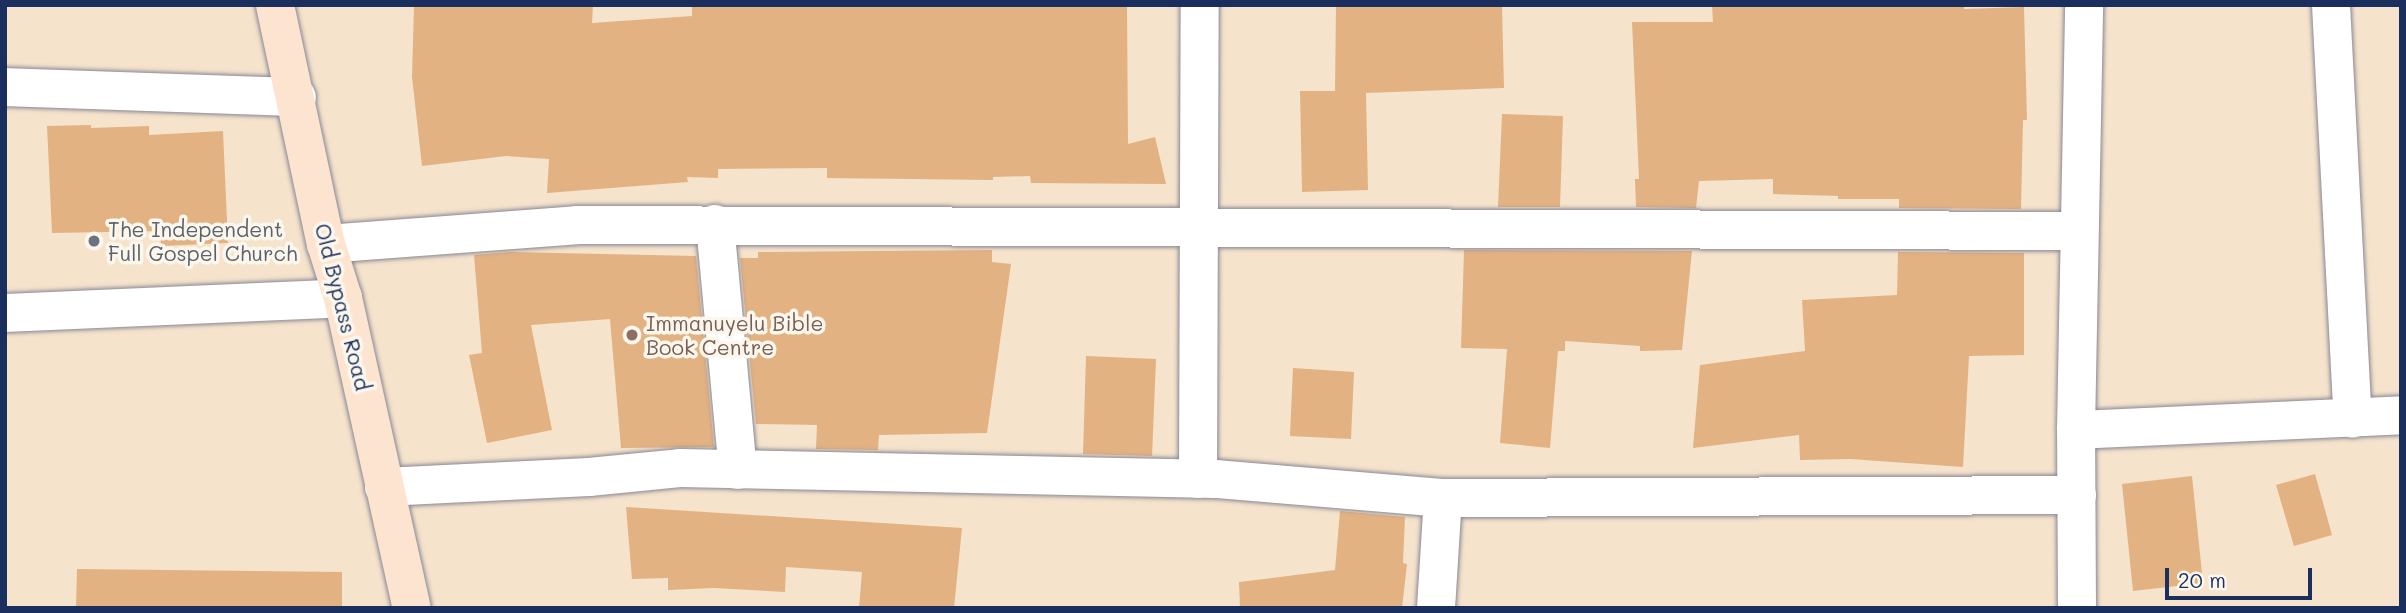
<!DOCTYPE html>
<html>
<head>
<meta charset="utf-8">
<style>
	body { margin:0 }
	#map { position:relative; width:2406px; height:613px; overflow:hidden; background:#f6e3cc; font-family:Mali,sans-serif }
	div>[style] { position:absolute }
	[style*='--x'] { left:calc(var(--x)*1px); top:calc(var(--y)*1px); width:calc(var(--w)*1px); rotate:calc(var(--a)*1deg) }
	.building>* { inset:0; background:#e3b283 }
	.roads { filter:drop-shadow(0 0 2px #888995) drop-shadow(0 0 2px #888995) }
	.street>* { height:38px; margin:-19px; padding:0 19px; transform-origin:19px; border-radius:19px; background:#fff }
	.secondary>* { height:38px; margin:-19px; padding:0 19px; transform-origin:19px; border-radius:19px; background:#fde4d1 }
	.dots>* { width:19px; height:19px; translate:-50% -50%; box-sizing:border-box; border:4px solid #fbf7ec; border-radius:50% }
	span { translate:-50% -50%; white-space:nowrap; text-align:center; line-height:1.15; -webkit-text-stroke:7px #fbf7ec; paint-order:stroke }
	.worship-label { font-size:21px; color:#5b616d }
	.left { translate:0 -50%; text-align:left }
	.street-label { font-size:21px; color:#1b2f5e }
	.education-label { font-size:21px; color:#785e54 }
	.frame { position:absolute; inset:0; border:7px solid #1b2f5e; pointer-events:none }
	.scale { position:absolute; left:2165px; top:568px; width:147px; height:32px; box-sizing:border-box; border:4px solid #1b2f5e; border-top:0; padding-left:9px; font-size:21px; line-height:24px; white-space:nowrap; color:#1b2f5e; -webkit-text-stroke:5px #fbf7ec; paint-order:stroke }
</style>
</head>
<body>
<div id="map">
	<div class="building">
		<i style="clip-path:polygon(414px 5px,593px 5px,592px 23px,692px 16px,692px 5px,1127px 5px,1128px 144px,1155px 137px,1166px 184px,1031px 183px,1030px 176px,993px 177px,993px 180px,827px 178px,827px 168px,718px 169px,718px 178px,687px 177px,688px 182px,547px 193px,549px 159px,506px 156px,422px 166px,412px 77px)"></i>
		<i style="clip-path:polygon(1336px 5px,1502px 5px,1504px 88px,1366px 93px,1368px 190px,1302px 192px,1300px 91px,1335px 91px)"></i>
		<i style="clip-path:polygon(1712px 5px,1905px 5px,1964px 6px,1964px 9px,2024px 7px,2027px 120px,2023px 120px,2021px 209px,1899px 208px,1899px 199px,1838px 199px,1838px 196px,1773px 194px,1773px 179px,1699px 181px,1696px 208px,1636px 207px,1635px 179px,1639px 179px,1632px 22px,1713px 22px)"></i>
		<i style="clip-path:polygon(1502px 114px,1563px 116px,1560px 207px,1498px 207px)"></i>
		<i style="clip-path:polygon(91px 125px,91px 128px,149px 126px,149px 135px,223px 131px,228px 243px,161px 246px,160px 231px,52px 233px,47px 126px)"></i>
		<i style="clip-path:polygon(992px 250px,992px 262px,1011px 264px,987px 433px,879px 435px,878px 450px,816px 449px,817px 425px,756px 424px,740px 258px,758px 258px,758px 252px)"></i>
		<i style="clip-path:polygon(1464px 250px,1692px 251px,1682px 350px,1640px 351px,1640px 346px,1565px 341px,1565px 351px,1558px 351px,1550px 448px,1500px 443px,1507px 349px,1461px 348px)"></i>
		<i style="clip-path:polygon(511px 252px,696px 256px,714px 447px,621px 448px,610px 319px,531px 325px,552px 430px,487px 443px,469px 355px,482px 353px,474px 255px)"></i>
		<i style="clip-path:polygon(1898px 252px,2024px 253px,2024px 355px,1969px 356px,1963px 467px,1850px 459px,1800px 460px,1799px 435px,1693px 448px,1700px 365px,1805px 351px,1802px 300px,1897px 295px)"></i>
		<i style="clip-path:polygon(1086px 356px,1156px 359px,1152px 456px,1083px 454px)"></i>
		<i style="clip-path:polygon(1293px 368px,1354px 372px,1351px 439px,1290px 436px)"></i>
		<i style="clip-path:polygon(2315px 474px,2332px 535px,2294px 546px,2276px 485px)"></i>
		<i style="clip-path:polygon(2192px 476px,2203px 583px,2133px 591px,2122px 484px)"></i>
		<i style="clip-path:polygon(626px 507px,962px 528px,954px 608px,859px 608px,862px 572px,786px 567px,785px 592px,714px 588px,668px 590px,668px 578px,632px 579px)"></i>
		<i style="clip-path:polygon(1340px 511px,1405px 517px,1403px 563px,1407px 564px,1402px 608px,1240px 608px,1239px 582px,1335px 570px)"></i>
		<i style="clip-path:polygon(77px 569px,342px 572px,342px 608px,76px 608px)"></i>
	</div>
	<div class="roads">
		<div class="street">
			<i style="--x:2331;--y:5;--w:414;--a:87"></i>
			<i style="--x:5;--y:87;--w:292;--a:2"></i>
			<i style="--x:715;--y:224;--w:247;--a:84.7"></i>
			<i style="--x:326;--y:244;--w:252;--a:-4.3"></i>
			<i style="--x:577;--y:225;--w:1502;--a:0.23"></i>
			<i style="--x:5;--y:313;--w:338;--a:-2.5"></i>
			<i style="--x:2076;--y:430;--w:325;--a:-2.6"></i>
			<i style="--x:1198;--y:479;--w:474;--a:-89.8"></i>
			<i style="--x:384;--y:487;--w:205;--a:-2.8"></i>
			<i style="--x:589;--y:477;--w:91;--a:-5.6"></i>
			<i style="--x:680;--y:468;--w:536;--a:1.18"></i>
			<i style="--x:1216;--y:479;--w:228;--a:4.8"></i>
			<i style="--x:1443;--y:498;--w:634;--a:-0.27"></i>
			<i style="--x:1436;--y:608;--w:110;--a:-86.4"></i>
			<i style="--x:2077;--y:608;--w:178;--a:-90.3"></i>
			<i style="--x:2076;--y:430;--w:425;--a:-88.9"></i>
		</div>
		<div class="secondary">
			<i style="--x:275;--y:5;--w:244;--a:78"></i>
			<i style="--x:326;--y:244;--w:57;--a:72.5"></i>
			<i style="--x:343;--y:298;--w:318;--a:77.5"></i>
		</div>
	</div>
	<div class="dots">
		<i style="left:94px;top:241px;background:#6b7280"></i>
		<i style="left:632px;top:335px;background:#8d6e63"></i>
	</div>
	<div class="worship-label">
		<span class="left" style="left:108px;top:241px">The Independent<br>Full Gospel Church</span>
	</div>
	<div class="street-label">
		<span style="left:343px;top:307px;rotate:76deg">Old Bypass Road</span>
	</div>
	<div class="education-label">
		<span class="left" style="left:646px;top:335px">Immanuyelu Bible<br>Book Centre</span>
	</div>
	<div class="frame"></div>
	<div class="scale">20 m</div>
</div>
</body>
</html>
